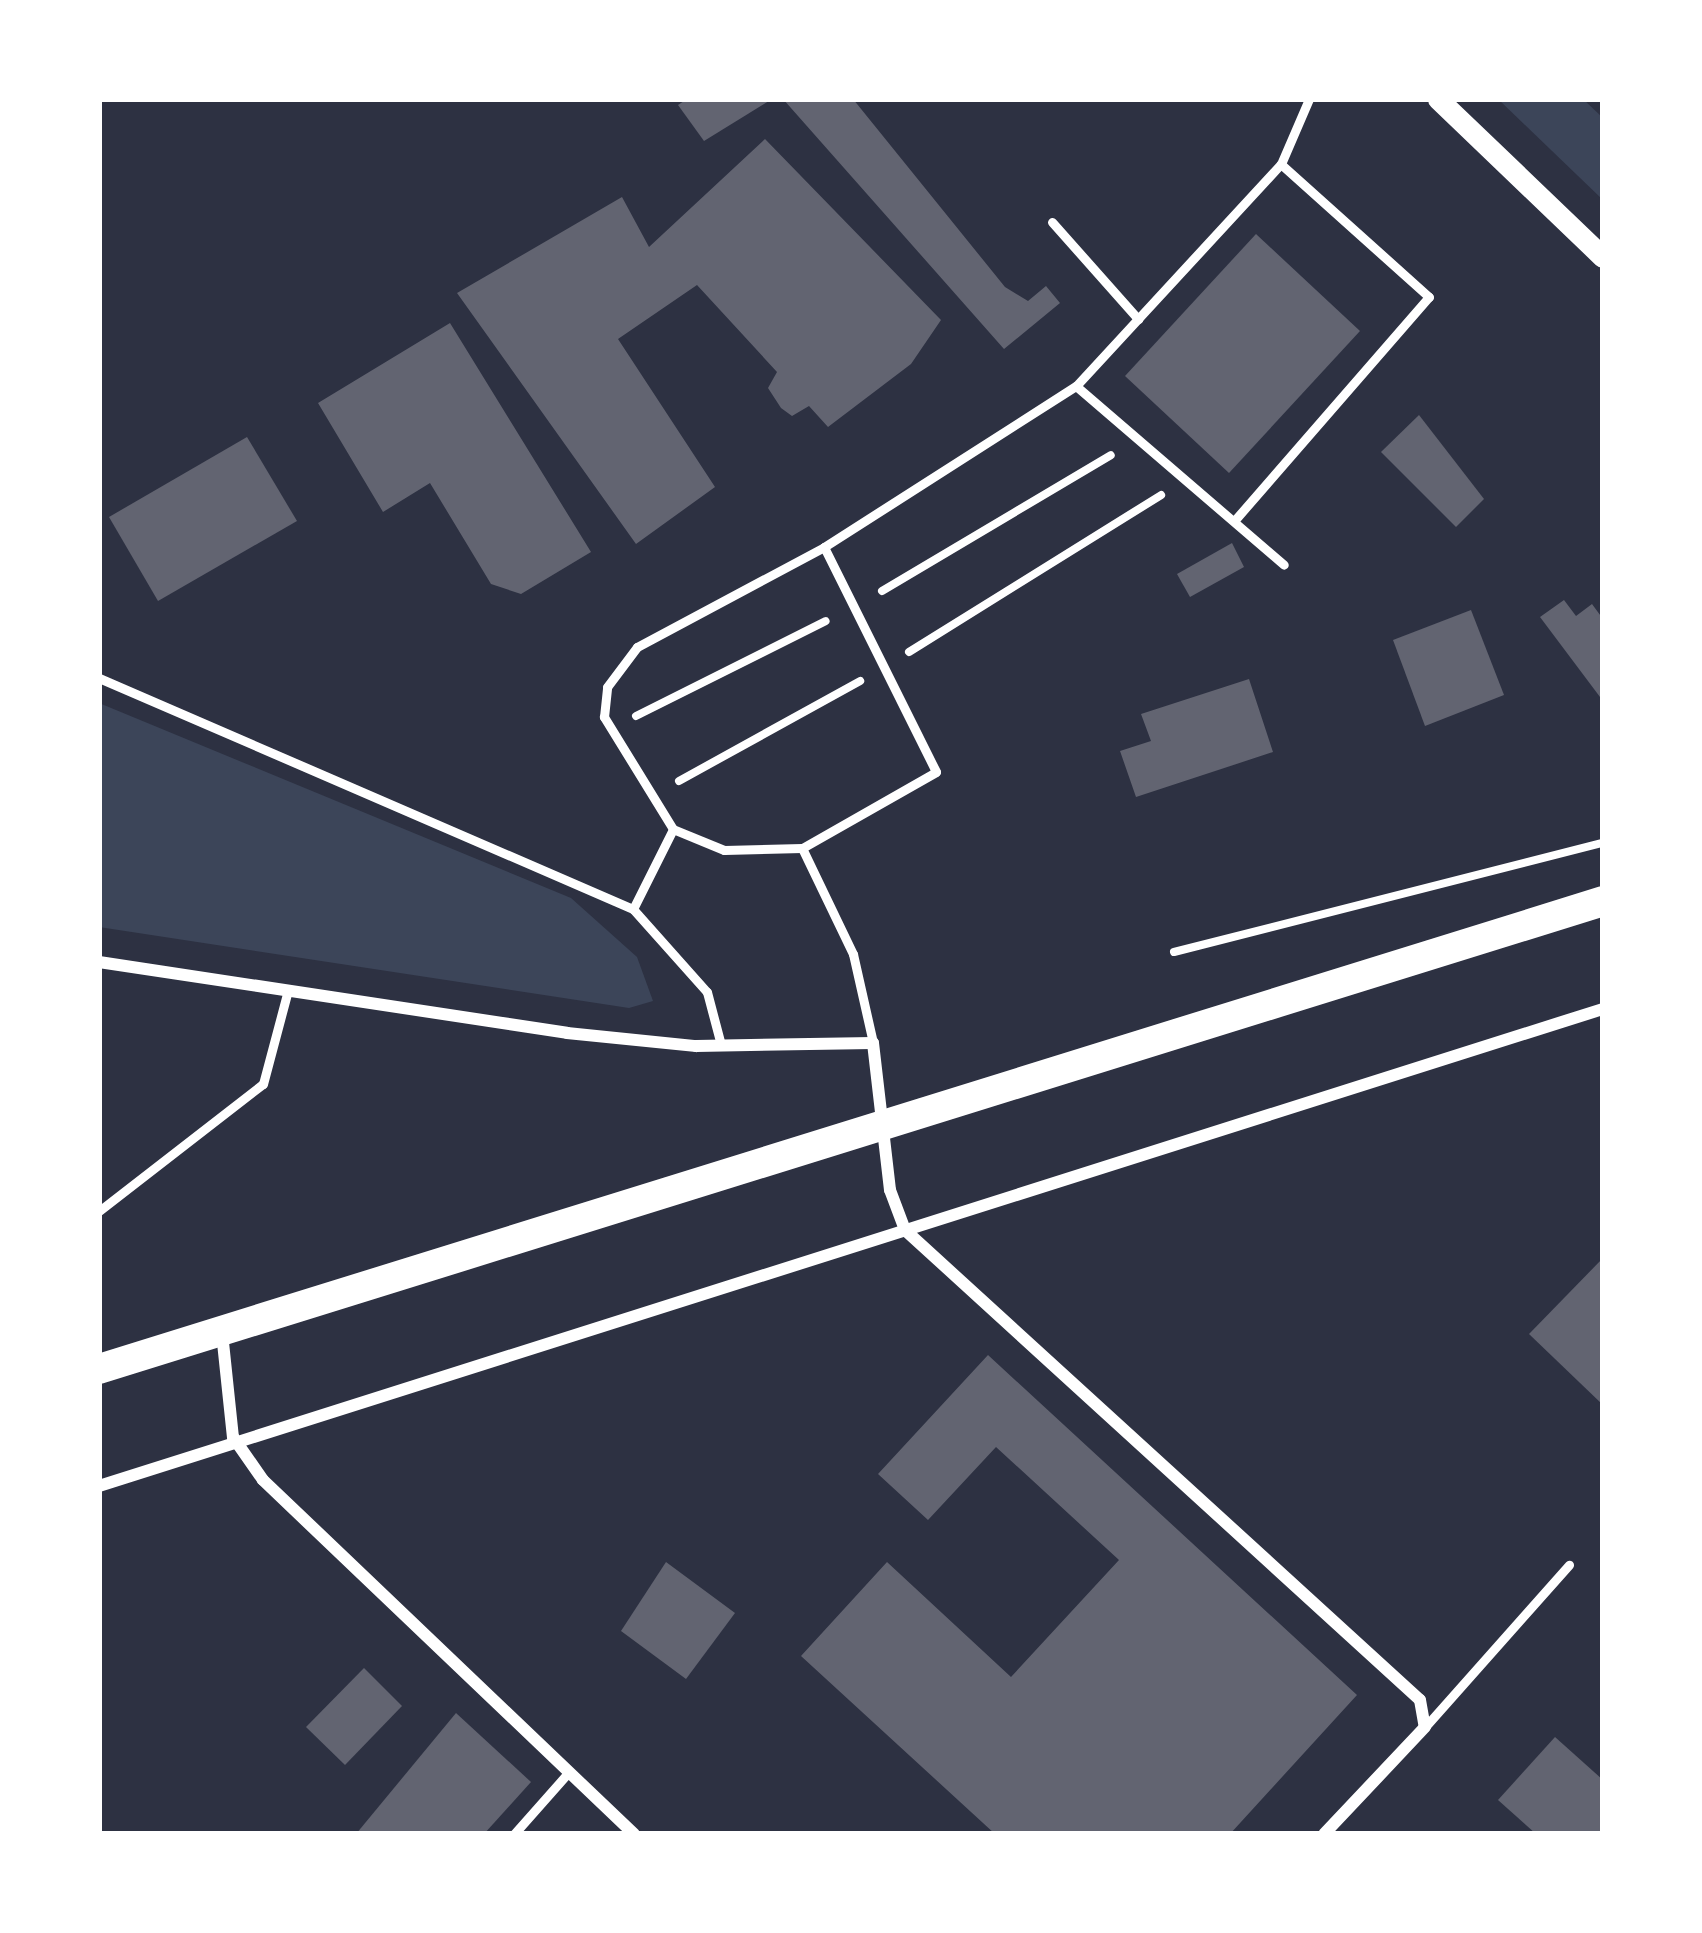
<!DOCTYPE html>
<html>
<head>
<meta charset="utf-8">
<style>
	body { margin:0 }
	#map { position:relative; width:1702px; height:1933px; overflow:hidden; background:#2d3142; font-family:Literata,serif }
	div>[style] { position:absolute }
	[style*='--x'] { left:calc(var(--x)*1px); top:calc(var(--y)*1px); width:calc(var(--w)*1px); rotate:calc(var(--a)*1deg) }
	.green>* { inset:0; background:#3c4559 }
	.building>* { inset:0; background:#626471 }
	.path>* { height:8px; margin:-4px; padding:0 4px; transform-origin:4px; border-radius:4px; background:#fff }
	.service>* { height:9px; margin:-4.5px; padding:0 4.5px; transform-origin:4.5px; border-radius:4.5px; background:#fff }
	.minor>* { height:12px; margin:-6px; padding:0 6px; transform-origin:6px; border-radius:6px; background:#fff }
	.tertiary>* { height:21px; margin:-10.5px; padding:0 10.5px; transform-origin:10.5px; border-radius:10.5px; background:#fff }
	.primary>* { height:30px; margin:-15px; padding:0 15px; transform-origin:15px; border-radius:15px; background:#fff }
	span { translate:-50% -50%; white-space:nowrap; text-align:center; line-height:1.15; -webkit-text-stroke:9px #fff; paint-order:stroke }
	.frame { position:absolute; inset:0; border:102px solid #fff; pointer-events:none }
</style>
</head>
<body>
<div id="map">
	<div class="green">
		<i style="clip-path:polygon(1498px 99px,1583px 99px,1603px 118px,1603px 200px)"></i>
		<i style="clip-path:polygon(99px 703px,571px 898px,637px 957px,653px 1001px,629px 1008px,99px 927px)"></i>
	</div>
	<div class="building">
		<i style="clip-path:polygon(687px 99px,772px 99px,704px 141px,678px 105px)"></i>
		<i style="clip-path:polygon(783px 99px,853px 99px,1005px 287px,1028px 301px,1046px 286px,1060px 303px,1004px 349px)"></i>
		<i style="clip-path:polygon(765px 139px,941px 320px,911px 364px,828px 427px,809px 406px,792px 416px,781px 408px,768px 388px,777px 372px,697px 285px,618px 339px,715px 487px,636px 544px,457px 293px,622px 197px,649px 247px)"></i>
		<i style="clip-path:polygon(1256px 234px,1360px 331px,1229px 473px,1125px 376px)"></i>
		<i style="clip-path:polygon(450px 323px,591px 552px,521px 594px,491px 584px,430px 483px,383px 512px,318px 403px)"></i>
		<i style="clip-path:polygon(1419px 415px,1484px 499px,1456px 527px,1381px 452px)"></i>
		<i style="clip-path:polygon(247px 437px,297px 521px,158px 601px,109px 517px)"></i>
		<i style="clip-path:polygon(1232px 543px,1244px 567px,1190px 597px,1177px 574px)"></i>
		<i style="clip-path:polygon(1564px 600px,1576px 616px,1592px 604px,1603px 619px,1603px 701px,1540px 617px)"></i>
		<i style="clip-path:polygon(1471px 610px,1504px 695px,1425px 726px,1393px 640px)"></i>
		<i style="clip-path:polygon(1249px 679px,1273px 752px,1136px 797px,1120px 751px,1151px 741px,1141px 714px)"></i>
		<i style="clip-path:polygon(1603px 1258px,1603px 1405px,1529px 1334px)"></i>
		<i style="clip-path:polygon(988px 1355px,1357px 1695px,1230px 1834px,995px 1834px,801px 1656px,887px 1562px,1011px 1677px,1119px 1560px,996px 1447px,928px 1520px,878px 1474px)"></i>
		<i style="clip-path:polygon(666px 1562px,735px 1613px,686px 1679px,621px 1631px)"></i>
		<i style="clip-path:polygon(364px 1668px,402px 1706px,345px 1765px,306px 1727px)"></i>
		<i style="clip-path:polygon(456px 1713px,531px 1782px,484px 1834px,356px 1834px)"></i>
		<i style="clip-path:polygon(1555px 1737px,1603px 1780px,1600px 1834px,1536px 1834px,1498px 1800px)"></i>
	</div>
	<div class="path">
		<i style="--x:882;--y:591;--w:266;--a:-30.7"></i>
		<i style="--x:909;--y:652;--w:297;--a:-31.9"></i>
		<i style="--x:636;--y:716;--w:212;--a:-26.6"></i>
		<i style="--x:679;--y:781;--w:207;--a:-28.9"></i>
		<i style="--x:1174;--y:952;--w:443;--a:-14.3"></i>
	</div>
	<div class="service">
		<i style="--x:1052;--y:222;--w:130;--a:48.4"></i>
		<i style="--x:1076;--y:386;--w:274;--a:40.7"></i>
		<i style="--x:1234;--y:521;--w:297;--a:-49"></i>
		<i style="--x:1429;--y:297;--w:199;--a:-138.1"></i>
		<i style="--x:824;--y:547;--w:251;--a:63.5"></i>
		<i style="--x:936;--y:772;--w:154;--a:150.4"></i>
		<i style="--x:802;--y:848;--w:78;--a:178.5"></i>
		<i style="--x:724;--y:850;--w:55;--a:-157.6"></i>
		<i style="--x:673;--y:829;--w:132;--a:-121.6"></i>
		<i style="--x:604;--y:717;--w:30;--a:-84"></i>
		<i style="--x:607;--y:687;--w:50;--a:-53.1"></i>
		<i style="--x:637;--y:647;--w:212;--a:-28.1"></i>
		<i style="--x:824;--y:547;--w:299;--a:-32.6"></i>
		<i style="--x:1076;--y:386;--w:302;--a:-47.3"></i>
		<i style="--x:1281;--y:164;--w:71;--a:-66.7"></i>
		<i style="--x:99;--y:678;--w:582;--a:23.39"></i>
		<i style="--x:633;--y:909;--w:111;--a:48.3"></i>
		<i style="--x:707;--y:992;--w:55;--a:75.2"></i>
		<i style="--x:802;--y:848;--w:118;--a:64.3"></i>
		<i style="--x:853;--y:954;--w:91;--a:77.3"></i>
		<i style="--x:633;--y:909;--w:89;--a:-63.4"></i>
		<i style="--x:99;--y:1211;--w:207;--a:-37.8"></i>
		<i style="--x:263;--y:1084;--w:97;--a:-75.1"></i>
		<i style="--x:1425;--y:1727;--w:217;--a:-48.4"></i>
		<i style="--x:514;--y:1834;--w:80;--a:-48.5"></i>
	</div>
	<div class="minor">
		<i style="--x:99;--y:962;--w:473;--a:8.6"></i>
		<i style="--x:567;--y:1033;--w:130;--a:5.8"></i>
		<i style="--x:696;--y:1046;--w:177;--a:-1"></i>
		<i style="--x:873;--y:1043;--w:148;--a:83.4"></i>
		<i style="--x:890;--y:1190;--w:43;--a:69.4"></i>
		<i style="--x:905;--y:1230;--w:697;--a:42.38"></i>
		<i style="--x:1420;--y:1700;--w:27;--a:80"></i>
		<i style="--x:1425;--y:1727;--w:147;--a:133.3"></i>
		<i style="--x:222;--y:1333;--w:105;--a:84"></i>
		<i style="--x:233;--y:1437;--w:52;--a:55.1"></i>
		<i style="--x:263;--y:1480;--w:513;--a:43.66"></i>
		<i style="--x:99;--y:1486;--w:1578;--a:-17.6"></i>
	</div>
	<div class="tertiary">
		<i style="--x:1438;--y:99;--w:228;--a:43.8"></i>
	</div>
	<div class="primary">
		<i style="--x:99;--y:1369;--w:1575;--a:-17.28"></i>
	</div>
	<div class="frame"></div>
</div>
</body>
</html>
